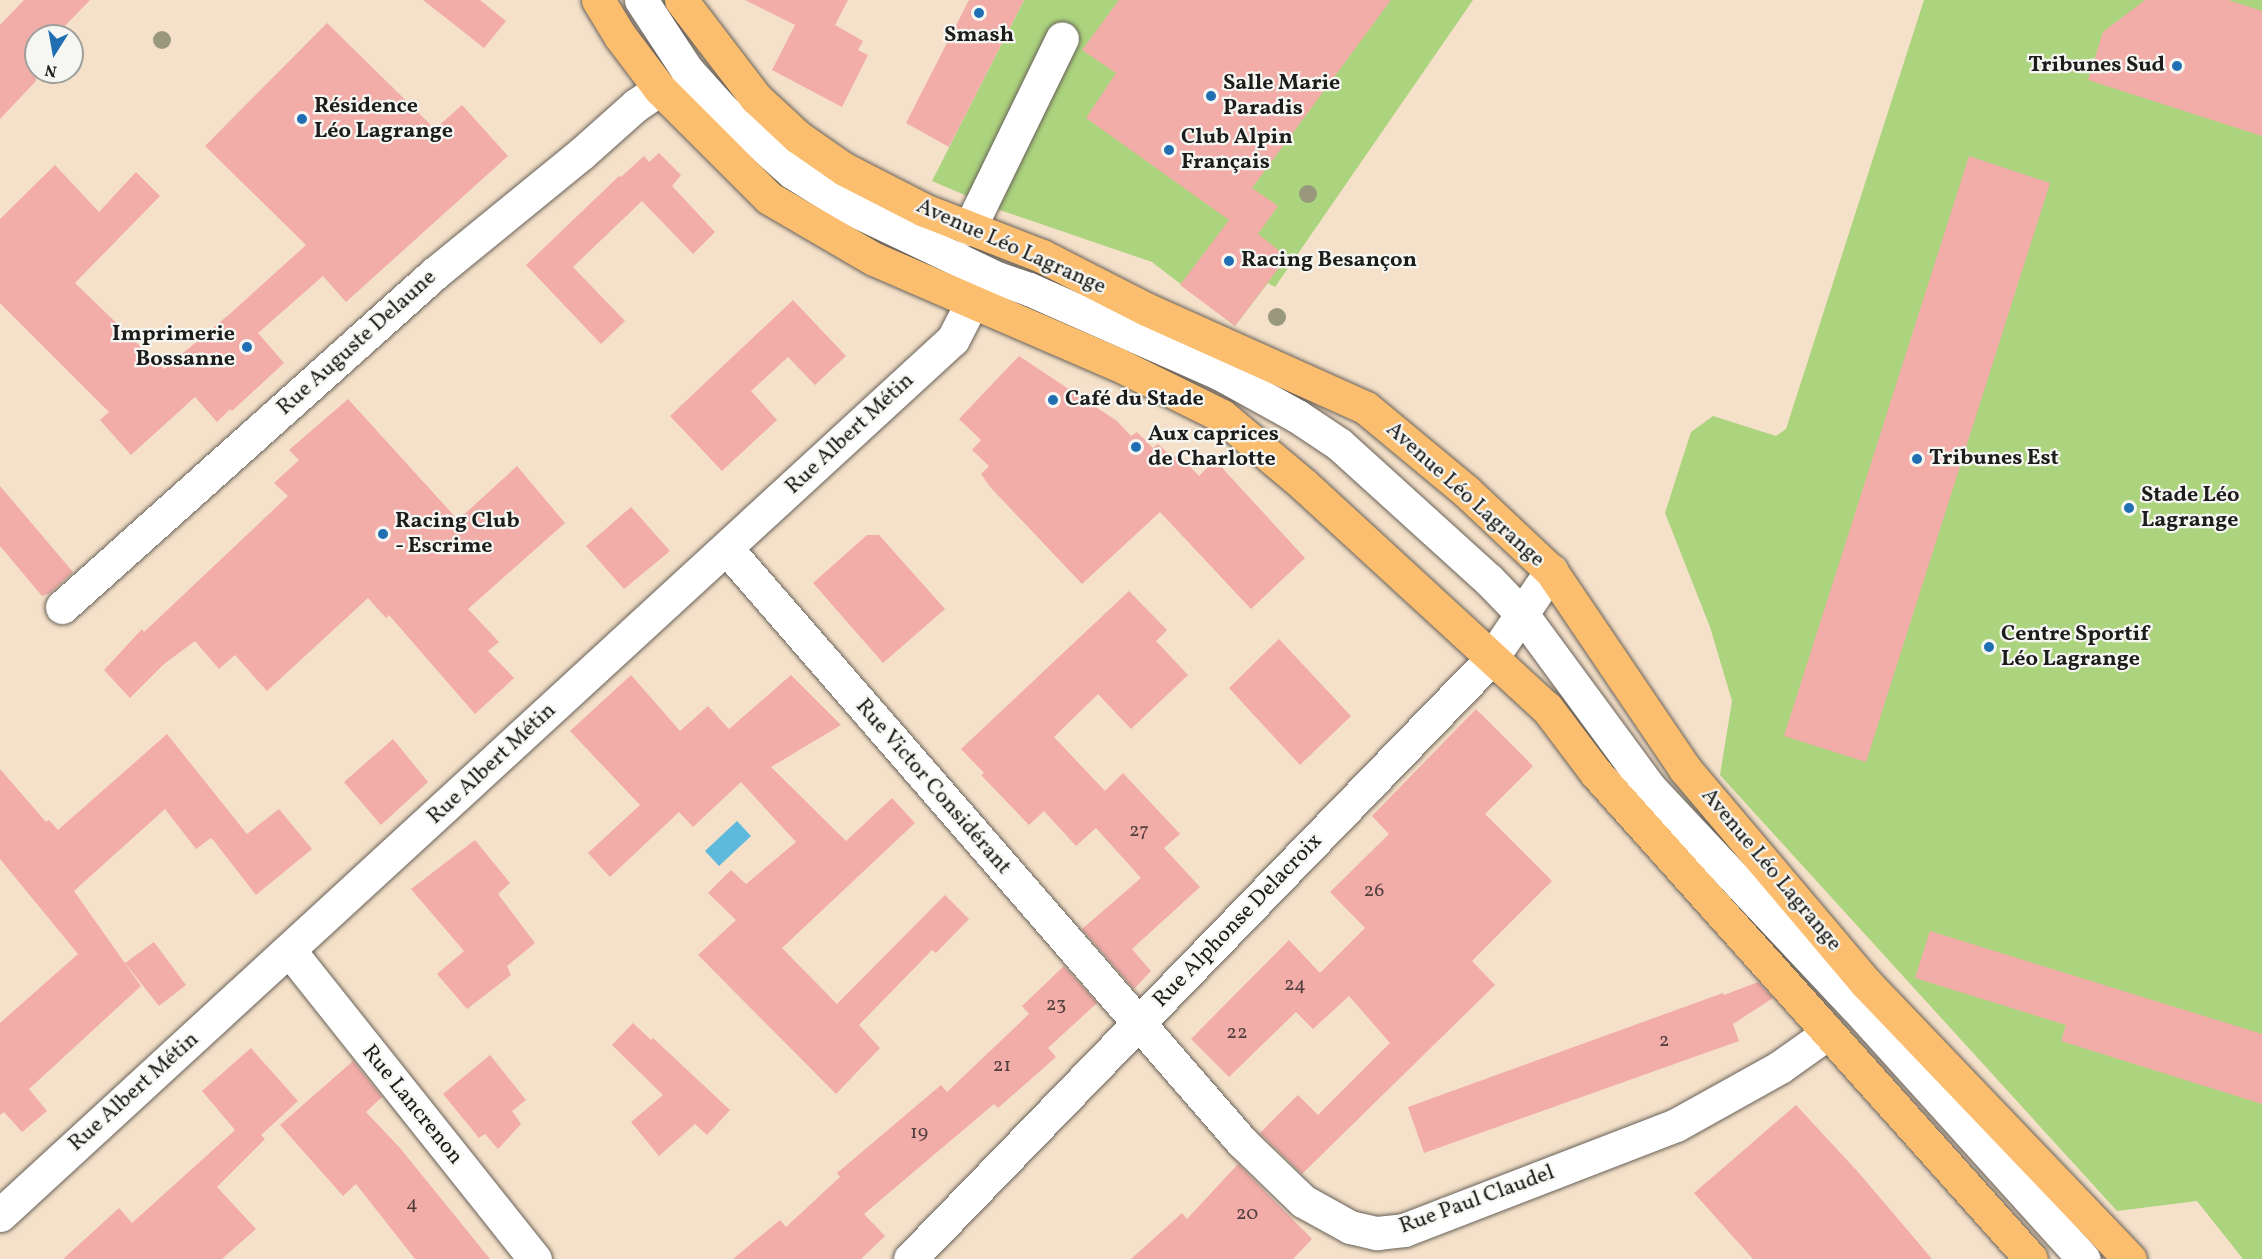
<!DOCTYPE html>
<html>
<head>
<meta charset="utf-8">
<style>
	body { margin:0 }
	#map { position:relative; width:2262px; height:1259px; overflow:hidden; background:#f5e1c9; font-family:Vollkorn,serif }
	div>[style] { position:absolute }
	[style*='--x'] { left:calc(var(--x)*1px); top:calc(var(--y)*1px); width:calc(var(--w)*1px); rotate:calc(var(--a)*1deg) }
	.green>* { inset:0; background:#acd37d }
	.water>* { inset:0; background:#5ebadc }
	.building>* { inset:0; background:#f2ada9 }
	.roads { filter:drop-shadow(0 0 2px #686159) drop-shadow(0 0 2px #686159) }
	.minor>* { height:33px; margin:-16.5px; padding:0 16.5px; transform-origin:16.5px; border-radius:16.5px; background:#fff }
	.major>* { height:33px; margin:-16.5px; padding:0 16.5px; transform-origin:16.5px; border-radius:16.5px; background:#fbbd6e }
	.trees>* { width:18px; height:18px; margin:-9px; border-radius:50%; background:#99987d }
	.dots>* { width:16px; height:16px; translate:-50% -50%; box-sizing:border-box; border:3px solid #f6f6f2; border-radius:50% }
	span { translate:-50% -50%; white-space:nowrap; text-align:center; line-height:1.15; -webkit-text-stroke:4.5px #f6f6f2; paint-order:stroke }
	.number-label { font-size:20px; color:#52403f }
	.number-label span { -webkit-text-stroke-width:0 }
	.poi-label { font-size:22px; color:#1c1c1c; font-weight:700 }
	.right { translate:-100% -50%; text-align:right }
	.left { translate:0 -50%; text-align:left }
	.street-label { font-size:22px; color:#1c1c1c }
	.north { position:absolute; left:24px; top:24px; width:60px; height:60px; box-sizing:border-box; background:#f6f6f2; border:2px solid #9f9f9c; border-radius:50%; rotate:191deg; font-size:16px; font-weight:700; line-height:24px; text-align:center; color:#1c1c1c }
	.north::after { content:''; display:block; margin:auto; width:21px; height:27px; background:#1f6fb2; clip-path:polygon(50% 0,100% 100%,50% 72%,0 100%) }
</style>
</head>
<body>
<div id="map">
	<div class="green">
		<i style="clip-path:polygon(1024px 0,1473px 0,1275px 287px,1268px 283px,1235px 326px,1152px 262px,1000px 210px,932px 181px)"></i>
		<i style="clip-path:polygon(1924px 0,2262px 0,2262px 1259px,2243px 1259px,2197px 1201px,2117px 1211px,1720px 775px,1732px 701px,1710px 627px,1665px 513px,1691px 432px,1713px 416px,1776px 436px,1786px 429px)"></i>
	</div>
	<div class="water">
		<i style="clip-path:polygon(737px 821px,751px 836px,719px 866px,705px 851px)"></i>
	</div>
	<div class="building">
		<i style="clip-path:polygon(24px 0,90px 0,55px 36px,36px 36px,36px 81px,0 119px,0 25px)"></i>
		<i style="clip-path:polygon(423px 0,480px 0,506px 21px,484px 48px)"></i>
		<i style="clip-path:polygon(745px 0,848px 0,835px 25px,863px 41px,858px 50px,868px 55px,842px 107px,772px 70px,795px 25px)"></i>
		<i style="clip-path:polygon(969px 0,1024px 0,949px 147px,906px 123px)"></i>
		<i style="clip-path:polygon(1119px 0,1391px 0,1252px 188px,1278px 206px,1258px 234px,1287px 257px,1235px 326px,1180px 285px,1229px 220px,1086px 118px,1116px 73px,1082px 50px)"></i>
		<i style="clip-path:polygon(2145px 0,2228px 0,2262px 11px,2262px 136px,2088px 80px,2103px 32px)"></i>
		<i style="clip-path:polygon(327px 23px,435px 129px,462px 105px,508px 156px,346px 302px,323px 276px,258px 333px,284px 363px,232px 411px,230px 409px,217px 422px,195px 397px,131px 455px,100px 420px,109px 412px,0 303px,0 219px,55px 165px,99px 212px,136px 172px,160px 196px,75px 283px,164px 369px,232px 312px,306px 245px,205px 146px)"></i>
		<i style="clip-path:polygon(659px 153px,681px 175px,672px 186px,715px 232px,693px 254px,642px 201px,573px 267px,625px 321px,601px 344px,526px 265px,619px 176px,621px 177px,644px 156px,649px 162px)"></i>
		<i style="clip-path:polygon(1969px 156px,2050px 183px,1866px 762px,1784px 736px)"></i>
		<i style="clip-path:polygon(793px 300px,846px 356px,815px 385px,788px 357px,751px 391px,777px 420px,722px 471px,670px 416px)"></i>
		<i style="clip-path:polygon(1019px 356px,1117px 421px,1131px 436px,1137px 432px,1153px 448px,1158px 444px,1173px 458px,1178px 454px,1199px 476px,1215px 460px,1305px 558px,1251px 609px,1160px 512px,1082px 584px,991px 488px,981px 474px,989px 466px,972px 450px,981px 440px,959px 419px)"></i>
		<i style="clip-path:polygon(348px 399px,458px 520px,517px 466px,565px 523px,468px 609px,499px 642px,488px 651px,514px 678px,475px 714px,389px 615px,386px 618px,368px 598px,267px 691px,235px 655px,219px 669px,195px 641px,164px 664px,130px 698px,104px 670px,142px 629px,144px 632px,288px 496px,274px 483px,299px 460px,289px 450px)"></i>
		<i style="clip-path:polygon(0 486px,73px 572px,50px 593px,42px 596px,0 546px)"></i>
		<i style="clip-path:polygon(631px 507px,670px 551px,624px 589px,586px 546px)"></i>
		<i style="clip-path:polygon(867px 535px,879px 535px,945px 609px,883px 663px,813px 583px)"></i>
		<i style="clip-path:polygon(1129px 591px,1167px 630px,1156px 641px,1188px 675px,1131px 729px,1098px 694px,1054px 737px,1105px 791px,1123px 773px,1180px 834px,1164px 848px,1200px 887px,1132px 949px,1151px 971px,1134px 989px,1082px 929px,1141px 878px,1096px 828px,1076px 846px,1044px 811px,1029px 825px,981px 775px,984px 773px,961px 749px)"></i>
		<i style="clip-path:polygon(1279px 639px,1351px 716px,1300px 765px,1229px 688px)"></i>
		<i style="clip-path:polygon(631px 675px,680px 731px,708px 706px,729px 729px,791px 675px,841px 725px,771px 767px,846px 841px,892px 798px,915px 823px,782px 948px,837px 1004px,945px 895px,969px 919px,936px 953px,932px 950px,859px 1025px,880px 1048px,836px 1094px,698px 955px,736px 920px,708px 893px,731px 870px,746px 884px,796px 842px,741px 782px,693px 827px,679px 812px,610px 877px,588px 853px,640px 805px,570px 731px)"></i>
		<i style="clip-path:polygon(1476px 709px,1533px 766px,1485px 814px,1552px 881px,1472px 961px,1495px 985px,1302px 1174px,1260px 1133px,1298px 1095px,1318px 1115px,1390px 1043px,1349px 996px,1313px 1029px,1296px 1012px,1229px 1077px,1191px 1039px,1289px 940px,1320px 973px,1365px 928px,1330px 892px,1389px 834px,1372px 816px)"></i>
		<i style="clip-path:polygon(167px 734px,247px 834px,279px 809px,312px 849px,256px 895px,214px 841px,211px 838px,196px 849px,165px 809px,74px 891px,141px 986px,29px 1089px,47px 1111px,22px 1132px,4px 1112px,0 1115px,0 1023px,78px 954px,0 859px,0 769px,46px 822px,49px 820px,58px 830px)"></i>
		<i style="clip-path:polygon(393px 739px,428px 782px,381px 825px,344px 782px)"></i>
		<i style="clip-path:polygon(475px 840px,510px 883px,498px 894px,535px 943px,507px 966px,511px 975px,467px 1009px,437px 974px,464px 951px,411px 889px)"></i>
		<i style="clip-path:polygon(1930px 931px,2262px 1034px,2262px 1104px,2061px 1041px,2066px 1025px,1915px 978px)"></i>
		<i style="clip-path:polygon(154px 942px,186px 985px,159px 1006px,125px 963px)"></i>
		<i style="clip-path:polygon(1064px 966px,1097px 1003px,1048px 1048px,1056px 1057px,998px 1108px,994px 1104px,864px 1214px,885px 1236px,861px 1259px,733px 1259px,780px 1220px,786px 1227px,840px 1177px,837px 1173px,941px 1085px,947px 1092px,1029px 1014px,1022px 1006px)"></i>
		<i style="clip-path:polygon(1758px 982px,1773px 998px,1733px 1024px,1739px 1041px,1424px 1153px,1408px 1107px,1723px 993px,1724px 995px)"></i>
		<i style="clip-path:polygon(633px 1023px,651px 1040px,653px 1038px,730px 1110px,707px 1135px,695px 1124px,659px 1156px,631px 1122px,663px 1095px,612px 1045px)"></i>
		<i style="clip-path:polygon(251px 1048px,298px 1101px,261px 1135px,265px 1139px,217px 1187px,256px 1229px,222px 1259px,63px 1259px,119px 1208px,132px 1223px,235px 1130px,202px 1091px)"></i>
		<i style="clip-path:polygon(490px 1055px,526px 1100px,512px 1111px,521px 1124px,498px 1149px,485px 1134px,479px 1138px,443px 1094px)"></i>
		<i style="clip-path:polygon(353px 1061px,382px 1097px,366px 1112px,400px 1148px,490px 1259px,415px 1259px,356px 1184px,343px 1196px,280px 1125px)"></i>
		<i style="clip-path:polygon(1796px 1105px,1859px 1173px,1932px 1259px,1753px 1259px,1694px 1193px)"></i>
		<i style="clip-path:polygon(1238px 1164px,1312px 1239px,1293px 1259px,1131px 1259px,1182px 1213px,1187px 1219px)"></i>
	</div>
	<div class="roads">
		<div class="minor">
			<i style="--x:641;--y:0;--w:84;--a:56.7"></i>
			<i style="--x:687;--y:70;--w:54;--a:48"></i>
			<i style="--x:723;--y:110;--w:93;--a:41.9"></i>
			<i style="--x:792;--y:172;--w:66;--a:32"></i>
			<i style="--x:848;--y:207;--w:165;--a:25.5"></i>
			<i style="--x:997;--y:278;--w:34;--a:19"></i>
			<i style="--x:1029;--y:289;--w:208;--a:23.9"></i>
			<i style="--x:1219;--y:373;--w:89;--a:28.9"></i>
			<i style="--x:1297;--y:416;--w:50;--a:33.7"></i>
			<i style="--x:1339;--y:444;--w:202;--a:42.2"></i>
			<i style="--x:1489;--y:580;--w:47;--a:45.9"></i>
			<i style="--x:1522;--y:614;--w:216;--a:53.7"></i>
			<i style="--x:1650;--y:788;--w:299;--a:46.8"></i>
			<i style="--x:1855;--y:1006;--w:341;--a:47.9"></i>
			<i style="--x:969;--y:229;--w:212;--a:-64"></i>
			<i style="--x:727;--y:549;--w:785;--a:49.03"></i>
			<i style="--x:1242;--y:1142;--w:85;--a:44"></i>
			<i style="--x:1303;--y:1201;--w:54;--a:29"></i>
			<i style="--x:1350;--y:1227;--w:28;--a:13"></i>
			<i style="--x:1377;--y:1233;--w:27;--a:-6"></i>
			<i style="--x:1404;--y:1230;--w:292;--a:-21.1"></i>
			<i style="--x:1676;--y:1125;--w:119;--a:-29.1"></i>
			<i style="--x:1780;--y:1067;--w:59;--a:-35.3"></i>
			<i style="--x:62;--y:607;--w:501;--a:-41.84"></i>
			<i style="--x:435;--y:273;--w:188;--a:-39.2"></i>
			<i style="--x:581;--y:154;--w:74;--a:-41.7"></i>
			<i style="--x:636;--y:105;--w:29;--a:-34"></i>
			<i style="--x:289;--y:950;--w:395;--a:51.5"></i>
			<i style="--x:0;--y:1215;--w:1294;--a:-42.59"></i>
			<i style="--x:953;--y:339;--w:42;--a:-62.8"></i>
			<i style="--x:910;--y:1259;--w:835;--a:-45.92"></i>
			<i style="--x:1491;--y:659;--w:107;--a:-55.7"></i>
		</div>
		<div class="major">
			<i style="--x:598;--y:0;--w:42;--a:58.6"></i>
			<i style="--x:620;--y:36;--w:66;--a:53"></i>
			<i style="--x:660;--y:89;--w:154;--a:45"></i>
			<i style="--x:769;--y:198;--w:121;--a:30.2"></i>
			<i style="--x:874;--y:259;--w:265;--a:23.4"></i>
			<i style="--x:1117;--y:364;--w:117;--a:26.3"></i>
			<i style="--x:1222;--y:416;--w:106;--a:40"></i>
			<i style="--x:1303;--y:484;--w:331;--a:42.6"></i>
			<i style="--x:1547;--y:708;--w:81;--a:53"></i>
			<i style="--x:1596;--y:773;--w:652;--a:48.17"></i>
			<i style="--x:681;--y:0;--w:123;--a:52.6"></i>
			<i style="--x:756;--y:98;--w:57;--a:42.9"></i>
			<i style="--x:798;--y:137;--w:56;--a:34.8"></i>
			<i style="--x:844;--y:169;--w:90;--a:27.1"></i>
			<i style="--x:924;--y:210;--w:127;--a:21.3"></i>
			<i style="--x:1042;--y:256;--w:117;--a:27"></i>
			<i style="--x:1146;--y:309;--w:241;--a:24.2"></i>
			<i style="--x:1366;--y:408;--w:130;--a:39.7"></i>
			<i style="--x:1466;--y:491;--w:117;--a:43.3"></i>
			<i style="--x:1551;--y:571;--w:239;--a:55.9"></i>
			<i style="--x:1685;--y:769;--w:280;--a:49.8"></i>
			<i style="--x:1866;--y:983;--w:382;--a:46.3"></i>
		</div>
	</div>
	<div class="trees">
		<i style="left:162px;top:40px"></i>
		<i style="left:1308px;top:194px"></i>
		<i style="left:1277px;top:317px"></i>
	</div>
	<div class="dots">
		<i style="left:979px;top:13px;background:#1f6fb2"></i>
		<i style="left:2177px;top:66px;background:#1f6fb2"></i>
		<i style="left:1211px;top:96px;background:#1f6fb2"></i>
		<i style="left:302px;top:119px;background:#1f6fb2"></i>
		<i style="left:1169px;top:150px;background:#1f6fb2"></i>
		<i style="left:1229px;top:261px;background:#1f6fb2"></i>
		<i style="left:247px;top:347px;background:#1f6fb2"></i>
		<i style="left:1053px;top:400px;background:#1f6fb2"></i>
		<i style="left:1136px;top:447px;background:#1f6fb2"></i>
		<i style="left:1917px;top:459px;background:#1f6fb2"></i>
		<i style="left:2129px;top:508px;background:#1f6fb2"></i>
		<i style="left:383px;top:534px;background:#1f6fb2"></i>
		<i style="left:1989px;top:647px;background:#1f6fb2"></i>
	</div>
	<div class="number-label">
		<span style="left:1139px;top:831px">27</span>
		<span style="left:1374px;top:891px">26</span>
		<span style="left:1295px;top:985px">24</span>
		<span style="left:1056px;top:1005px">23</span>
		<span style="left:1237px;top:1033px">22</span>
		<span style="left:1664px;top:1041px">2</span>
		<span style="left:1002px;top:1066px">21</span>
		<span style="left:919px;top:1133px">19</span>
		<span style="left:412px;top:1204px">4</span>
		<span style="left:1247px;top:1214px">20</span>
	</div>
	<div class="poi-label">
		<span style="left:979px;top:36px">Smash</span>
		<span class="right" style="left:2165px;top:66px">Tribunes Sud</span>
		<span class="left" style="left:1223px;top:96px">Salle Marie<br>Paradis</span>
		<span class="left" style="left:314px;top:119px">Résidence<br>Léo Lagrange</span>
		<span class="left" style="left:1181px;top:150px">Club Alpin<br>Français</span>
		<span class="left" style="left:1241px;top:261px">Racing Besançon</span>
		<span class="right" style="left:235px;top:347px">Imprimerie<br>Bossanne</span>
		<span class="left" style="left:1065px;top:400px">Café du Stade</span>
		<span class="left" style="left:1148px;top:447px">Aux caprices<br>de Charlotte</span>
		<span class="left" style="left:1929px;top:459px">Tribunes Est</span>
		<span class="left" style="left:2141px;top:508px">Stade Léo<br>Lagrange</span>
		<span class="left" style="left:395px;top:534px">Racing Club<br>- Escrime</span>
		<span class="left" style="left:2001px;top:647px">Centre Sportif<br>Léo Lagrange</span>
	</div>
	<div class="street-label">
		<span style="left:1011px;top:247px;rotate:24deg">Avenue Léo Lagrange</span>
		<span style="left:357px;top:343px;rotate:-42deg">Rue Auguste Delaune</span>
		<span style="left:850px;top:434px;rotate:-43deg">Rue Albert Métin</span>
		<span style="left:1465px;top:495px;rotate:42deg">Avenue Léo Lagrange</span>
		<span style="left:492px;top:764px;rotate:-43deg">Rue Albert Métin</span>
		<span style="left:933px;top:787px;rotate:49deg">Rue Victor Considérant</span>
		<span style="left:1771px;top:870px;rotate:50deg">Avenue Léo Lagrange</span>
		<span style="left:1238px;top:921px;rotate:-46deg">Rue Alphonse Delacroix</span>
		<span style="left:134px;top:1092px;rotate:-42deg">Rue Albert Métin</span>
		<span style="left:412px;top:1105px;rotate:51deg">Rue Lancrenon</span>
		<span style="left:1477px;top:1200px;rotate:-20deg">Rue Paul Claudel</span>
	</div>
	<div class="north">N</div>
</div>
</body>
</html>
